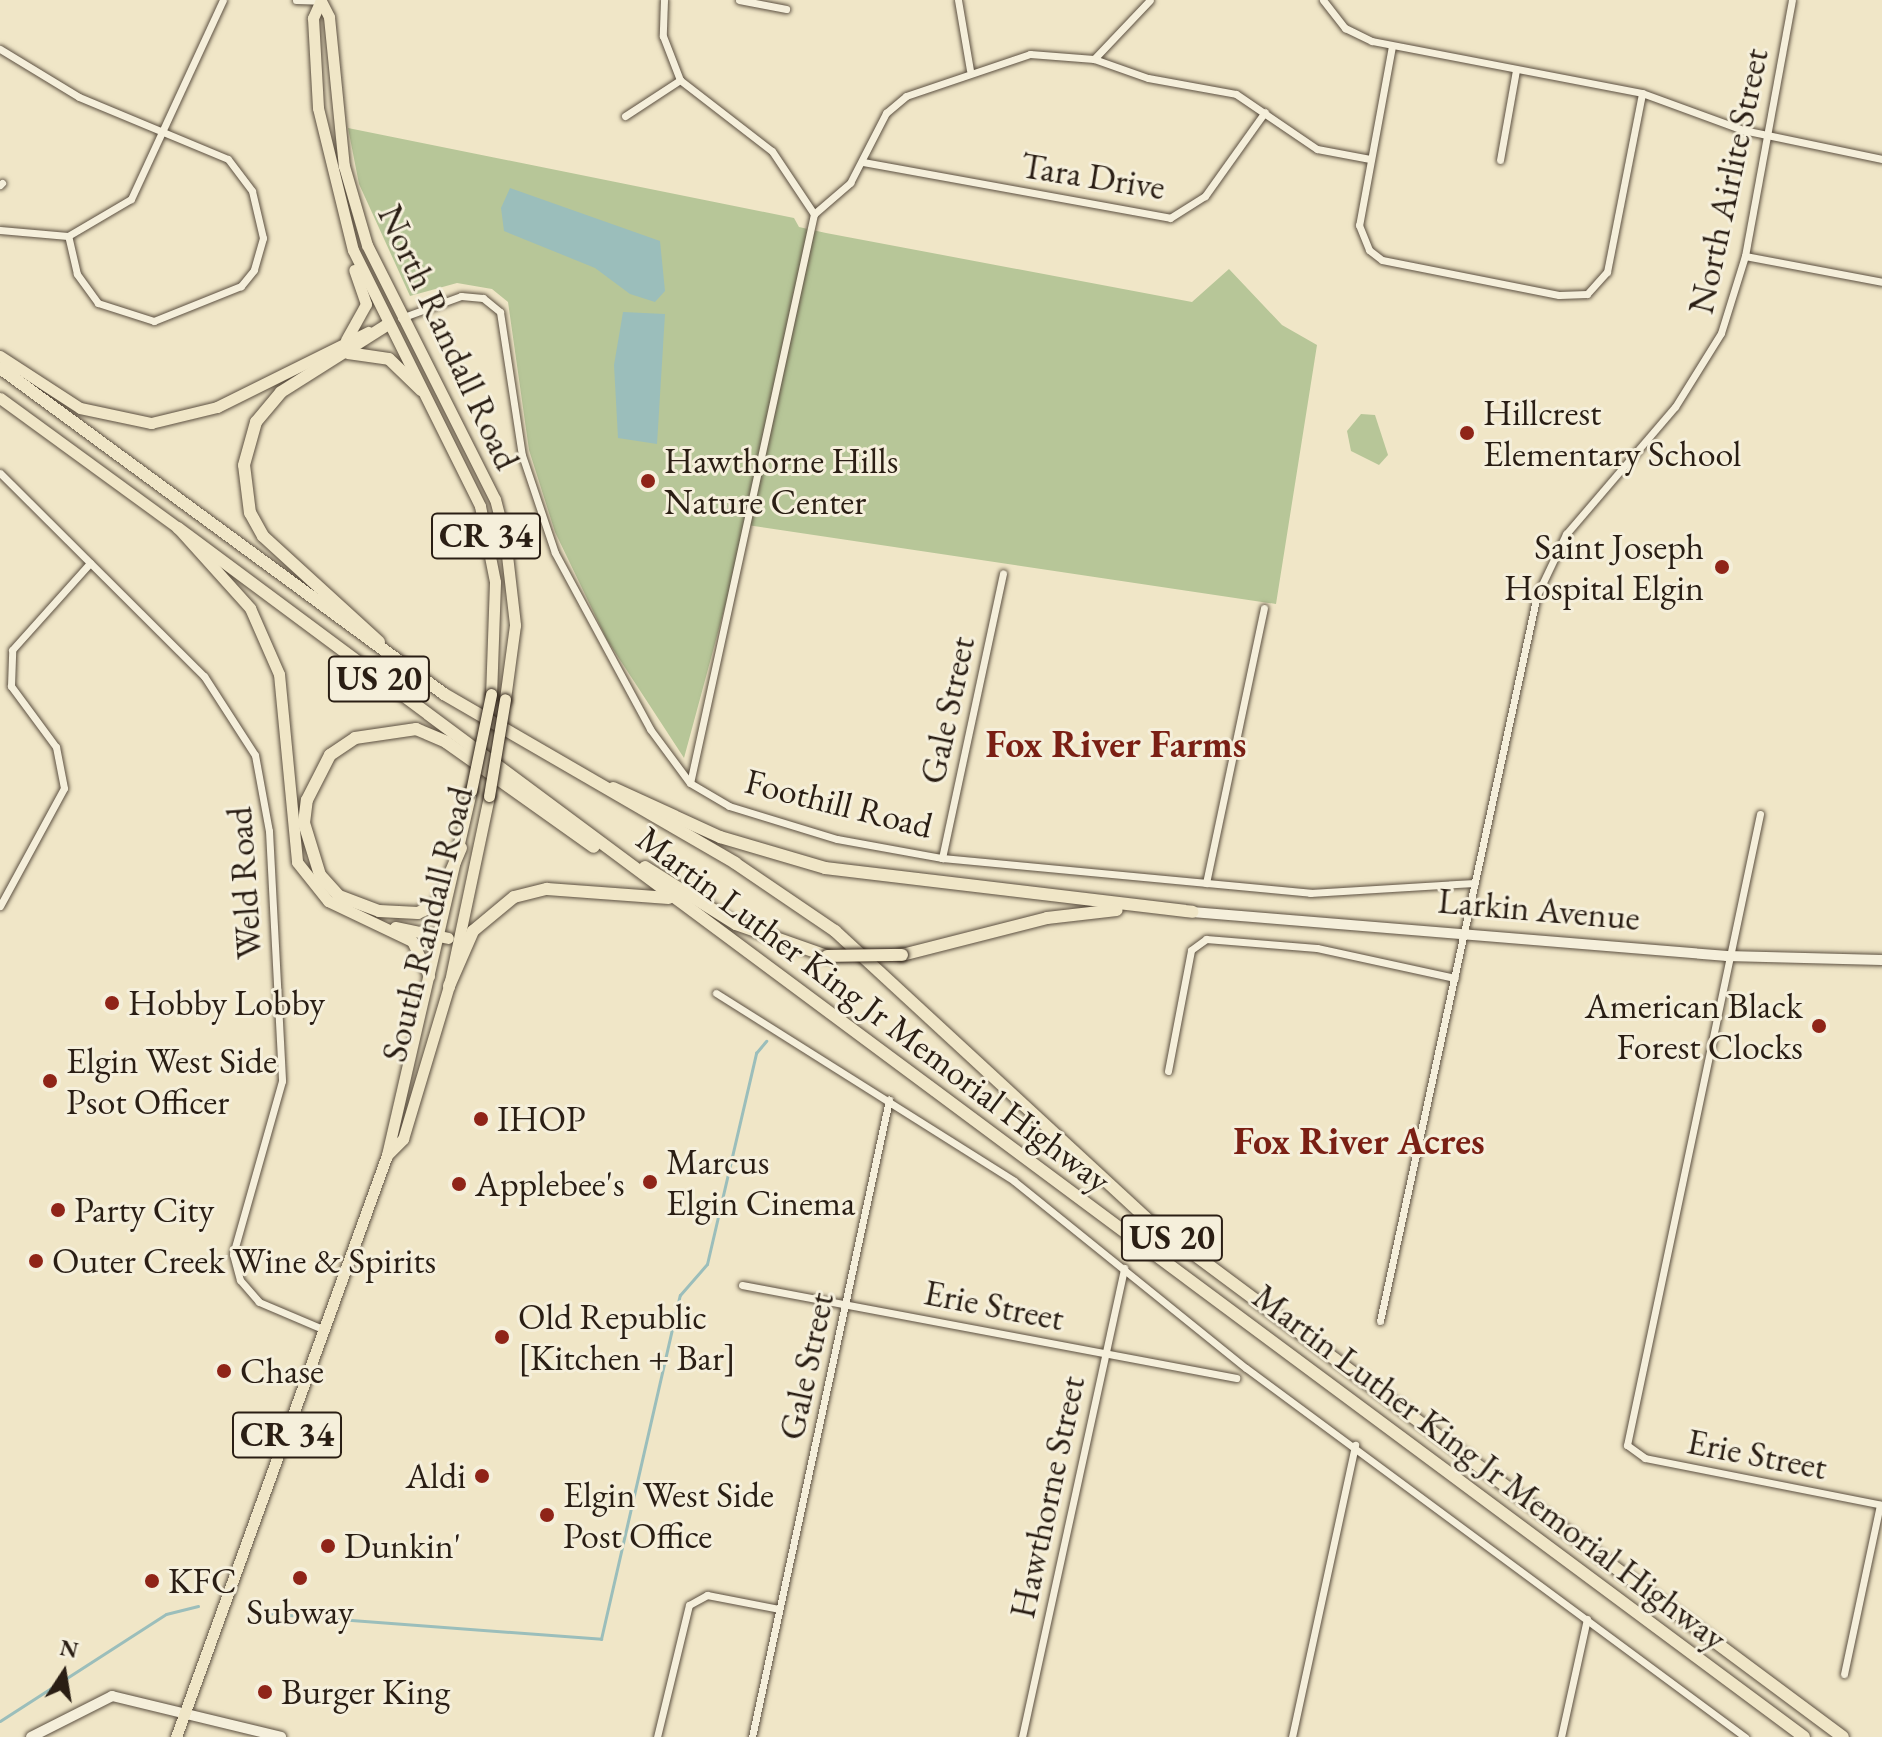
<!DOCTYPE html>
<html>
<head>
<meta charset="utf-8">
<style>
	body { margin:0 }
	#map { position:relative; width:1882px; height:1737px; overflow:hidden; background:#f0e6c7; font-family:"EB Garamond",serif }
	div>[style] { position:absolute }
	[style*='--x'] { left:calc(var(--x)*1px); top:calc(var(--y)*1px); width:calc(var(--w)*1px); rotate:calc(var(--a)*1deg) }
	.green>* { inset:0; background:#b7c698 }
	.water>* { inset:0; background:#9bbebb }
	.stream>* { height:3px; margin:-1.5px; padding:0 1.5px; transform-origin:1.5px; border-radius:1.5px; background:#9bbebb }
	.roads { filter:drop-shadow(0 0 2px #5c5041) drop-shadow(0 0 2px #5c5041) }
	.street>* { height:7px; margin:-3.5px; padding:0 3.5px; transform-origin:3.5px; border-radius:3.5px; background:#f5efdb }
	.secondary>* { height:10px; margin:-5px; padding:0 5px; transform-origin:5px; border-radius:5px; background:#f5efdb }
	.primary>* { height:11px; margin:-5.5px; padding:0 5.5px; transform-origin:5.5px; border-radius:5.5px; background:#f0e6c7 }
	.highway>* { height:12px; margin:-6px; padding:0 6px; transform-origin:6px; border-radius:6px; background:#f0e6c7 }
	.bridges { filter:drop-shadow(0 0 2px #2a1e14) drop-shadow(0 0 2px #2a1e14) }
	.primary-bridge>* { height:11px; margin:-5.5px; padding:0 5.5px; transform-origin:5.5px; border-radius:5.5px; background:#f0e6c7 }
	.highway-bridge>* { height:12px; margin:-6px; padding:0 6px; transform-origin:6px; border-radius:6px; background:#f0e6c7 }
	.dots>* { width:22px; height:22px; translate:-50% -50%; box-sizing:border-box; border:4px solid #f5efdb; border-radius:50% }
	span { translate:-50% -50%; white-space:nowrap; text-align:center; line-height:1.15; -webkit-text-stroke:6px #f5efdb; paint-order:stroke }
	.shield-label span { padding:2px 6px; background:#f5efdb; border:2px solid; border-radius:6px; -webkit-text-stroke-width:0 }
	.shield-label { font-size:34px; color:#2a1e14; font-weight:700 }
	.street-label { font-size:36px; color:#2a1e14 }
	.poi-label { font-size:36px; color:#2a1e14 }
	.left { translate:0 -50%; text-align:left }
	.right { translate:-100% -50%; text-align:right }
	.neighbourhood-label { font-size:38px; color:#7a1f14; font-weight:700 }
	.north { position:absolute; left:24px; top:1633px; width:80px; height:80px; -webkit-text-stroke:6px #f5efdb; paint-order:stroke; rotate:12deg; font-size:22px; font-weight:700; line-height:32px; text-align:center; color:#2a1e14 }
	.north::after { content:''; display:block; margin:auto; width:28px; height:36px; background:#2a1e14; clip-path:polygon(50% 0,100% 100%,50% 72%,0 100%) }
</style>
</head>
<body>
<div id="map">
	<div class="green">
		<i style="clip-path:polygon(348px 128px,794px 218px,799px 227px,826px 233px,1192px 302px,1229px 269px,1282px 325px,1317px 345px,1276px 604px,747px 525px,684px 758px,607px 640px,555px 532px,529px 450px,508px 302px,492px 289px,457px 283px,410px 296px,359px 184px)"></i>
		<i style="clip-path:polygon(1361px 414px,1375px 415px,1388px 455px,1379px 465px,1351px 451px,1347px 431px)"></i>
	</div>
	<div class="water">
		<i style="clip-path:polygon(510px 188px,660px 241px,665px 291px,655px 302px,630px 294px,595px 268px,504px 231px,501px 208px)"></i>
		<i style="clip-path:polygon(623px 312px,665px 314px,657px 444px,618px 438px,614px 365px)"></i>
	</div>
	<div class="stream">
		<i style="--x:254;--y:1612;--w:70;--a:4.9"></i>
		<i style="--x:338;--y:1619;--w:264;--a:4.3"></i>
		<i style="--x:601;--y:1639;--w:353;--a:-77.1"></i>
		<i style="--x:680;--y:1295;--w:41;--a:-48.9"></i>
		<i style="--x:707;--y:1264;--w:217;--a:-76.9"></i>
		<i style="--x:756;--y:1053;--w:16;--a:-50"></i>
		<i style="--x:0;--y:1721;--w:197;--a:-32.8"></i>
		<i style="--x:166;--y:1614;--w:33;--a:-14"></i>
	</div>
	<div class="roads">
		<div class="street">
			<i style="--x:296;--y:0;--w:25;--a:2"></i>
			<i style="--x:664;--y:0;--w:36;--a:92"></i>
			<i style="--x:663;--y:36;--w:47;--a:68.9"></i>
			<i style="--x:680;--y:80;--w:116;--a:37.7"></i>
			<i style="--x:772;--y:151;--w:76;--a:56.3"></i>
			<i style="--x:814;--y:214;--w:582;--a:102.29"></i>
			<i style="--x:739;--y:0;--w:48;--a:10.8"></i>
			<i style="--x:958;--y:0;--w:71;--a:80.3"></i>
			<i style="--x:1323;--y:0;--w:36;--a:52"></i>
			<i style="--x:1345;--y:28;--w:30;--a:26"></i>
			<i style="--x:1372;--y:41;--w:275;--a:10.9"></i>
			<i style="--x:1642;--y:93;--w:108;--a:20.1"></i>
			<i style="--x:1743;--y:130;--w:142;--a:11.8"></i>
			<i style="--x:1392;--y:46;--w:182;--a:100.4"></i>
			<i style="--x:1359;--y:225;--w:27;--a:68"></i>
			<i style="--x:1369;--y:250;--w:16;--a:38"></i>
			<i style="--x:1382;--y:260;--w:180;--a:11.2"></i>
			<i style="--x:1559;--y:295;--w:28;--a:-2"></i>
			<i style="--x:1587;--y:294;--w:30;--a:-48"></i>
			<i style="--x:1607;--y:272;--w:182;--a:-78.9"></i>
			<i style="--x:0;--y:49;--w:92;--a:31.3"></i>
			<i style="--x:79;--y:97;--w:161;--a:22.6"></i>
			<i style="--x:228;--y:159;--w:40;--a:53"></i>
			<i style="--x:252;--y:191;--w:48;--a:76.8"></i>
			<i style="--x:263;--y:238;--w:33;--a:106"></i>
			<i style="--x:254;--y:270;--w:21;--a:129"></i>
			<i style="--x:241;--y:286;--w:94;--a:158.1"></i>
			<i style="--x:154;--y:321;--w:59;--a:-162.2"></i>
			<i style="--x:98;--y:303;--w:36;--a:-126"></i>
			<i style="--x:77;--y:274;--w:39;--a:-103"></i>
			<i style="--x:1094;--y:59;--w:81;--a:-46.5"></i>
			<i style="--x:625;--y:116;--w:66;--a:-33.2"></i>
			<i style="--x:1500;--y:160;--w:91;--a:-79.9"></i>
			<i style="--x:863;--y:162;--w:312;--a:10.3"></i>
			<i style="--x:1170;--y:218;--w:41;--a:-32.2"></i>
			<i style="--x:1205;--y:196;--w:103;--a:-54.5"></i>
			<i style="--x:0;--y:185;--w:3;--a:-45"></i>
			<i style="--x:814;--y:214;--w:48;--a:-40.7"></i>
			<i style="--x:850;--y:183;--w:79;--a:-62.8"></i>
			<i style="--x:886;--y:113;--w:26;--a:-40"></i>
			<i style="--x:906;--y:96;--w:131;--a:-18.7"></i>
			<i style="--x:1030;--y:54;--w:64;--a:4.5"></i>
			<i style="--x:1094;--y:59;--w:57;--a:19.4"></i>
			<i style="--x:1148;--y:78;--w:89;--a:10.3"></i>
			<i style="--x:1236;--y:94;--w:98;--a:34.2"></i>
			<i style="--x:1317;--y:149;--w:54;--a:10.7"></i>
			<i style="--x:0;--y:230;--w:68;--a:5"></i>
			<i style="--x:68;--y:236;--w:73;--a:-30.4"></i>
			<i style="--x:131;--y:199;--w:219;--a:-65.2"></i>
			<i style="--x:1745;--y:256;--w:139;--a:10.7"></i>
			<i style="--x:401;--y:318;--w:64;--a:-20.1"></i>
			<i style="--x:461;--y:296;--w:22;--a:5"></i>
			<i style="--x:483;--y:298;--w:22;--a:39"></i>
			<i style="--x:500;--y:312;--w:145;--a:81.3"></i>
			<i style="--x:522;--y:455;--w:103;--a:71.4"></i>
			<i style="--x:555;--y:553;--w:200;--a:61.6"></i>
			<i style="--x:650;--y:729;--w:67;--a:53.5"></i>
			<i style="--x:690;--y:783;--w:45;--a:30.5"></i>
			<i style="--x:729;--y:806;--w:113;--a:17"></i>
			<i style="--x:837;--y:839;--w:107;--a:10.3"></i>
			<i style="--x:942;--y:858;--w:370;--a:5.4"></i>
			<i style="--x:1310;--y:893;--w:165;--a:-3.5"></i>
			<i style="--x:0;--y:473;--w:288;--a:44.9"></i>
			<i style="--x:204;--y:676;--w:94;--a:57.2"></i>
			<i style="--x:255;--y:755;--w:77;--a:79.6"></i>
			<i style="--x:269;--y:831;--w:250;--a:87"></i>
			<i style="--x:282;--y:1081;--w:180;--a:105.8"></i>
			<i style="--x:233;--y:1254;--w:27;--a:75"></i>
			<i style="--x:240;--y:1280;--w:29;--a:49"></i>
			<i style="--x:259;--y:1302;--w:72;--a:23"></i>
			<i style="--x:1760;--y:814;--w:645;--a:101.9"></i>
			<i style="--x:1627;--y:1445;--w:22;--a:36"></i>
			<i style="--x:1645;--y:1458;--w:242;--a:11.2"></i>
			<i style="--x:942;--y:858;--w:291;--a:-77.9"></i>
			<i style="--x:1206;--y:883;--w:281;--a:-78.1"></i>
			<i style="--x:0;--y:906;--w:134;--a:-61.5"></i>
			<i style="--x:64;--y:788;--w:42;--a:-101"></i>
			<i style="--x:56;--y:747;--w:76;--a:-126.4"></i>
			<i style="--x:11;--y:686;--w:36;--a:-88"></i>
			<i style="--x:12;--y:650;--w:117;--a:-48.1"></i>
			<i style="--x:716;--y:993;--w:352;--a:32.2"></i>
			<i style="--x:1014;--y:1181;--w:298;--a:38.9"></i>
			<i style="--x:1246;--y:1368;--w:621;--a:36.48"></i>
			<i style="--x:1168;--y:1071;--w:123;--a:-79.2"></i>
			<i style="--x:1191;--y:950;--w:19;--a:-36"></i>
			<i style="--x:1206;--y:939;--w:111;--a:4.6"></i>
			<i style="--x:1317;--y:948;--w:141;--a:12.3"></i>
			<i style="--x:742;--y:1285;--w:503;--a:10.66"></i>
			<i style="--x:1380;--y:1321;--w:743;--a:-77.8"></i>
			<i style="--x:1537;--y:595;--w:68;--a:-64.6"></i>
			<i style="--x:1566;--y:534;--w:167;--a:-49.4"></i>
			<i style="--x:1675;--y:407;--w:87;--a:-58.1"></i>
			<i style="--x:1721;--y:333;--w:81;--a:-72.7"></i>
			<i style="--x:1745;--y:256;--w:260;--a:-79.6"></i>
			<i style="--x:1844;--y:1674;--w:173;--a:-78"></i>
			<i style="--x:657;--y:1737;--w:136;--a:-76.4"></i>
			<i style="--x:689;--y:1605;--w:21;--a:-29"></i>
			<i style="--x:707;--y:1595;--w:73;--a:11"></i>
			<i style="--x:752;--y:1737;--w:652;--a:-77.86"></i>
			<i style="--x:1022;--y:1737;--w:480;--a:-77.7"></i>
			<i style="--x:1292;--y:1737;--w:299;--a:-77.8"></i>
			<i style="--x:1561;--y:1737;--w:121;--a:-77.6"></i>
		</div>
		<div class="secondary">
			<i style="--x:1192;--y:912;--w:537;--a:4.7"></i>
			<i style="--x:1727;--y:956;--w:155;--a:1.5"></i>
			<i style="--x:31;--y:1737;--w:91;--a:-26.8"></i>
			<i style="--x:112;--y:1696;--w:174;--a:13.6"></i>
		</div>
		<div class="primary">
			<i style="--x:321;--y:0;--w:20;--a:114"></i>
			<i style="--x:313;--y:18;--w:90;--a:86.8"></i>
			<i style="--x:318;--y:108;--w:146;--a:76.2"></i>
			<i style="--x:353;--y:250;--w:286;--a:63.6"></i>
			<i style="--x:480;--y:506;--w:77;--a:78.8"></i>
			<i style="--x:495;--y:582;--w:112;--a:92"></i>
			<i style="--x:321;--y:1;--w:18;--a:63"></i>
			<i style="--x:329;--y:17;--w:150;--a:84.3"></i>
			<i style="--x:344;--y:166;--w:82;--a:73.8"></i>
			<i style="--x:367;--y:245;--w:284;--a:63.3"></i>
			<i style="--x:495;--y:499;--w:40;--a:75.6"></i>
			<i style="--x:505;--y:538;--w:88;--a:83.4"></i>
			<i style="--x:515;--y:625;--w:75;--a:97.7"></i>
			<i style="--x:346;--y:340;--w:41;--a:-60.9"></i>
			<i style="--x:366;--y:304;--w:36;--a:-109"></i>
			<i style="--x:0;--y:356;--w:95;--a:33"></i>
			<i style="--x:80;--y:408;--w:73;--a:11.9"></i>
			<i style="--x:151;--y:423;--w:68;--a:-13.6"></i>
			<i style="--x:217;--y:407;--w:169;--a:-26.4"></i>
			<i style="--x:0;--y:398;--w:220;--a:36.1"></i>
			<i style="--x:178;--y:528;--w:108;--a:48"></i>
			<i style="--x:250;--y:608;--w:72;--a:66.3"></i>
			<i style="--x:279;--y:674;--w:189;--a:84.5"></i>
			<i style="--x:297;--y:862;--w:50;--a:51.5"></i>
			<i style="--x:328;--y:901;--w:93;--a:25.5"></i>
			<i style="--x:412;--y:941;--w:39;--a:64"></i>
			<i style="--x:395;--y:927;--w:54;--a:11.7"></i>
			<i style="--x:387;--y:1155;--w:23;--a:-45"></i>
			<i style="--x:403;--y:1139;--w:160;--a:-73.3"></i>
			<i style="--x:449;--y:986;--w:194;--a:-78.1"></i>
			<i style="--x:176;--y:1737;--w:619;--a:-70.07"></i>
			<i style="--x:387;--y:1155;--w:374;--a:-77"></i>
		</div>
		<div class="highway">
			<i style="--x:348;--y:353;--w:41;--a:8.3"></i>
			<i style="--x:389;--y:359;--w:45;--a:44.1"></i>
			<i style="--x:0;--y:368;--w:551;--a:36.29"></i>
			<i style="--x:444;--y:694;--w:337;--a:30.1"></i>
			<i style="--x:735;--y:863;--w:121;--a:34.2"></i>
			<i style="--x:835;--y:931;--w:426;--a:42.7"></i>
			<i style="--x:1148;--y:1220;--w:866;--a:36.65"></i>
			<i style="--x:178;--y:528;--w:2026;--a:36.63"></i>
			<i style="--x:379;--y:642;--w:157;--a:-137.6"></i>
			<i style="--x:263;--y:536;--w:26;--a:-119"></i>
			<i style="--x:250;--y:513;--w:48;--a:-97.1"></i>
			<i style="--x:244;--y:465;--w:45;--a:-74.4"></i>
			<i style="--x:256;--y:422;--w:39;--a:-50"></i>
			<i style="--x:281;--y:392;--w:125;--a:-32.3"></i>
			<i style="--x:613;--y:788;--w:118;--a:24.6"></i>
			<i style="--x:720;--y:837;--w:109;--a:16.4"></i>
			<i style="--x:825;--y:868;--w:370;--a:6.8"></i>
			<i style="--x:461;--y:848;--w:61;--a:113.2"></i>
			<i style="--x:437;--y:904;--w:21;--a:155"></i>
			<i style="--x:418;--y:913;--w:39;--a:-177"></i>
			<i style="--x:379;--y:911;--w:43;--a:-159.4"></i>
			<i style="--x:339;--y:896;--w:28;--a:-132"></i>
			<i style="--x:320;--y:875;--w:54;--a:-107.1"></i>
			<i style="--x:304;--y:823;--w:23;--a:-83"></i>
			<i style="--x:307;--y:800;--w:51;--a:-62.9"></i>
			<i style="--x:330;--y:755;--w:30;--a:-34"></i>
			<i style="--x:355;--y:738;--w:62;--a:-8.4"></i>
			<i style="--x:416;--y:729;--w:33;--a:23"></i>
			<i style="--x:446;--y:742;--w:181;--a:35.4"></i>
			<i style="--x:645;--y:867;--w:107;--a:32.1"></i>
			<i style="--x:736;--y:924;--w:96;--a:19.4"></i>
			<i style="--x:902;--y:955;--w:150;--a:-14.3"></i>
			<i style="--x:1047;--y:918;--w:70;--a:-6.5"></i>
			<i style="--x:449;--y:986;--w:60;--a:-66.4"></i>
			<i style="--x:473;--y:931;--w:53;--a:-39.7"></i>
			<i style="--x:514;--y:897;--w:34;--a:-14"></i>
			<i style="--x:547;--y:889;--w:122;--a:4.2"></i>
		</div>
	</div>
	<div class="bridges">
		<div class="primary-bridge">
			<i style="--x:471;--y:791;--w:99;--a:-78.3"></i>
			<i style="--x:489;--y:796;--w:98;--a:-80.6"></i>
		</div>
		<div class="highway-bridge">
			<i style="--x:827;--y:956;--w:75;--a:-0.8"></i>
		</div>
	</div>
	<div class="dots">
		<i style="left:1467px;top:433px;background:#8f2418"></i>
		<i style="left:648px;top:481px;background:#8f2418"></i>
		<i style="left:1722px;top:567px;background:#8f2418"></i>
		<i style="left:112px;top:1003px;background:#8f2418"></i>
		<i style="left:1819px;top:1026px;background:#8f2418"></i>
		<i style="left:50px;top:1081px;background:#8f2418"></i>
		<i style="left:481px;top:1119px;background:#8f2418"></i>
		<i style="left:650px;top:1182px;background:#8f2418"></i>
		<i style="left:459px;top:1184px;background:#8f2418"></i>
		<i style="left:58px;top:1210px;background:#8f2418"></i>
		<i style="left:36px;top:1261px;background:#8f2418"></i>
		<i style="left:502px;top:1337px;background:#8f2418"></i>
		<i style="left:224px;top:1371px;background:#8f2418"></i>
		<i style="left:482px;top:1476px;background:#8f2418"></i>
		<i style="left:547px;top:1515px;background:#8f2418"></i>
		<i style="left:328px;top:1546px;background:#8f2418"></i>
		<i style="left:300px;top:1578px;background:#8f2418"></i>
		<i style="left:152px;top:1581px;background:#8f2418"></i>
		<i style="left:265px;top:1692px;background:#8f2418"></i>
	</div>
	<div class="shield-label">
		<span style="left:486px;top:536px">CR 34</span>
		<span style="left:379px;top:679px">US 20</span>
		<span style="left:1172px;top:1238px">US 20</span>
		<span style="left:287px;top:1435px">CR 34</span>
	</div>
	<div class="street-label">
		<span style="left:1093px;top:176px;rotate:9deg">Tara Drive</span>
		<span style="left:1728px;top:181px;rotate:-78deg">North Airlite Street</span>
		<span style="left:449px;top:337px;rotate:65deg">North Randall Road</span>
		<span style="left:947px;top:710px;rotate:-78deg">Gale Street</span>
		<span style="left:839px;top:803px;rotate:14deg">Foothill Road</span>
		<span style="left:244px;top:883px;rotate:-94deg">Weld Road</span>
		<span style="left:1539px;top:909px;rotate:5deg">Larkin Avenue</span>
		<span style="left:427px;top:924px;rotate:-76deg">South Randall Road</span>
		<span style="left:874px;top:1009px;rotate:37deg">Martin Luther King Jr Memorial Highway</span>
		<span style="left:994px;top:1305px;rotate:11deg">Erie Street</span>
		<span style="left:806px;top:1366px;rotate:-78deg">Gale Street</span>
		<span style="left:1757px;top:1454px;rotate:11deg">Erie Street</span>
		<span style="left:1490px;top:1467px;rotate:37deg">Martin Luther King Jr Memorial Highway</span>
		<span style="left:1047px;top:1497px;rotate:-78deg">Hawthorne Street</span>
	</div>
	<div class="poi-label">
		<span class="left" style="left:1483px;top:433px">Hillcrest<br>Elementary School</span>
		<span class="left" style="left:664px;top:481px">Hawthorne Hills<br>Nature Center</span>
		<span class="right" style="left:1704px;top:567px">Saint Joseph<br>Hospital Elgin</span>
		<span class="left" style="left:128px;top:1003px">Hobby Lobby</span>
		<span class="right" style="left:1803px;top:1026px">American Black<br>Forest Clocks</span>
		<span class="left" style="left:66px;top:1081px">Elgin West Side<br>Psot Officer</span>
		<span class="left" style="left:497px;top:1119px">IHOP</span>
		<span class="left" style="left:666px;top:1182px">Marcus<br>Elgin Cinema</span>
		<span class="left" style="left:475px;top:1184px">Applebee's</span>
		<span class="left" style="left:74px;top:1210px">Party City</span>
		<span class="left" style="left:52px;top:1261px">Outer Creek Wine &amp; Spirits</span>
		<span class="left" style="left:518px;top:1337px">Old Republic<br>[Kitchen + Bar]</span>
		<span class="left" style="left:240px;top:1371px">Chase</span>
		<span class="right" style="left:466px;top:1476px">Aldi</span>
		<span class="left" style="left:563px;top:1515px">Elgin West Side<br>Post Office</span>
		<span class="left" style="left:344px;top:1546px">Dunkin'</span>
		<span class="left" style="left:168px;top:1581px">KFC</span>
		<span style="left:300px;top:1612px">Subway</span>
		<span class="left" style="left:281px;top:1692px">Burger King</span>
	</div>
	<div class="neighbourhood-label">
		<span style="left:1116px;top:744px">Fox River Farms</span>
		<span style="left:1359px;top:1141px">Fox River Acres</span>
	</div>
	<div class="north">N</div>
</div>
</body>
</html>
